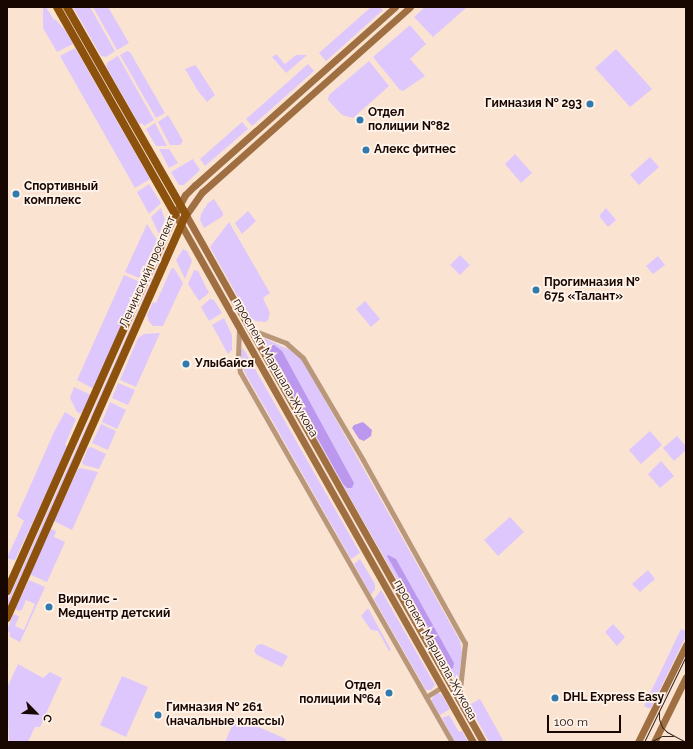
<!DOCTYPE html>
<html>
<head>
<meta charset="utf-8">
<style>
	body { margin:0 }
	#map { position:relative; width:693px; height:749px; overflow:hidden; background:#fae4d1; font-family:Raleway,sans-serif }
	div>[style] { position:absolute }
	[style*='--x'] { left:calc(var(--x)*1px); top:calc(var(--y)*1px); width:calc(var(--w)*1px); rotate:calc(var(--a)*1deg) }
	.green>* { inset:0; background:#ddc7fd }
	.forest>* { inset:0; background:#bb97ed }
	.street>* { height:5px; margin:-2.5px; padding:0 2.5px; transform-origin:2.5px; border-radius:2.5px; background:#b9977a }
	.secondary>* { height:7px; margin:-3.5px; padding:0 3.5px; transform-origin:3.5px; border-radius:3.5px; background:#9f6f42 }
	.primary>* { height:8px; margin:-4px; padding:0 4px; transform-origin:4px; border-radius:4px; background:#8c520d }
	.tram>* { height:1px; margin:-0.5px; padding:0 0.5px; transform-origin:0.5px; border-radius:0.5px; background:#38261e }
	.dots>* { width:11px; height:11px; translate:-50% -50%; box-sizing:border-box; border:2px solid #fff3ea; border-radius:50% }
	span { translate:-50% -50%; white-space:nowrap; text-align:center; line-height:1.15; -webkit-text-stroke:3.5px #fff3ea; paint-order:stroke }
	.poi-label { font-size:12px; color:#180600; font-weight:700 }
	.right { translate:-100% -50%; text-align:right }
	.left { translate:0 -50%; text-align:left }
	.street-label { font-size:12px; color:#180600 }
	.frame { position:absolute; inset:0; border:8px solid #180600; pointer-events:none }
	.north { position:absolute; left:16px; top:693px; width:40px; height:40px; -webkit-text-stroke:3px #fff3ea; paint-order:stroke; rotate:114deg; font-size:11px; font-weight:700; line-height:16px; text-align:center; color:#180600 }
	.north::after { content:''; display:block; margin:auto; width:14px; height:18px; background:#180600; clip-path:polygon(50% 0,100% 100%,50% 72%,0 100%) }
	.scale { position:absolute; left:547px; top:715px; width:74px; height:18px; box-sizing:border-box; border:2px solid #180600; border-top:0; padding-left:5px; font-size:12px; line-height:14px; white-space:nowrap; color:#180600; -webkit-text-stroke:3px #fff3ea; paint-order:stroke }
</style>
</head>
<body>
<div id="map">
	<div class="green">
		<i style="clip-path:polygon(43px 7px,46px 7px,54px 20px,55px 19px,65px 30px,73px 44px,57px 52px,43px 28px)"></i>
		<i style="clip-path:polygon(73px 7px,90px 7px,115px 51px,106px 57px,101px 56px)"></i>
		<i style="clip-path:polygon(93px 7px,108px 7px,129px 43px,117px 50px)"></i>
		<i style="clip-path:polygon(371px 7px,380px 7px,383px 10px,326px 61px,319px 53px)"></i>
		<i style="clip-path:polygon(425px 7px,467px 7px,433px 37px,414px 17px)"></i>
		<i style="clip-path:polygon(410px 25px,426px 44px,410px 59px,425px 76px,403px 91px,400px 90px,373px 57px)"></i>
		<i style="clip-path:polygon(75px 48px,150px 179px,135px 188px,60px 56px)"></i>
		<i style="clip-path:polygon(616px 49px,652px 89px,630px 107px,595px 68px)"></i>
		<i style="clip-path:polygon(127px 51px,130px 52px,165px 113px,156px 118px,120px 55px)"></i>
		<i style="clip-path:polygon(276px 54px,285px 64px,296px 55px,307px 55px,286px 73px,272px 57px)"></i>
		<i style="clip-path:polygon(118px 56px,154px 120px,144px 126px,142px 123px,139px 124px,106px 66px,108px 62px)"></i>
		<i style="clip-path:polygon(369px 61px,389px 86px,353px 118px,342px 115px,328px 100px,329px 95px)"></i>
		<i style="clip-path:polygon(308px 64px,314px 71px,252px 126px,246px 119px)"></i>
		<i style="clip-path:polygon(195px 65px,197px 67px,215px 95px,207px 102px,198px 91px,185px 69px)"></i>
		<i style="clip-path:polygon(168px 115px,183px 141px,180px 145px,170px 145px,158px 122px)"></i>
		<i style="clip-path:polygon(242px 122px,248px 129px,205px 166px,200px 159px)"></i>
		<i style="clip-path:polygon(155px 123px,167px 146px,156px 146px,146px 129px)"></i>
		<i style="clip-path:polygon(159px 149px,169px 149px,178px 163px,169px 168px)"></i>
		<i style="clip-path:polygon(515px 154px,532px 173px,521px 183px,505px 164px)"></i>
		<i style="clip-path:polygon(650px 157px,659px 167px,639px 185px,630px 175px)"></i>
		<i style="clip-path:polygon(193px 159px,200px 170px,184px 185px,179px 185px,171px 172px)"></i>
		<i style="clip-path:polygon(149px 184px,161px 203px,149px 214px,137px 192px)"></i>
		<i style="clip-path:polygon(214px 199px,223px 213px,223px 216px,204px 228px,200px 220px,201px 214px,208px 203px)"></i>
		<i style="clip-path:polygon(161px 208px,165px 220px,159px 234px,151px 217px)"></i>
		<i style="clip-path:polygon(606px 208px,616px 220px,608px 227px,599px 216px)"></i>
		<i style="clip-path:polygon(248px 211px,256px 221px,242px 234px,235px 223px)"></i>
		<i style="clip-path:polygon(229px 222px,270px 293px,263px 298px,270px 313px,268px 320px,265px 322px,256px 321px,249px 317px,210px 247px)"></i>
		<i style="clip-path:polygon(147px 224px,157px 240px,139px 278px,125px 272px)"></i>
		<i style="clip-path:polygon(166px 248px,167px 249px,92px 419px,90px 418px)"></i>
		<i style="clip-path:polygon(183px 249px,187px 251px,192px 261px,185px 279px,176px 260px)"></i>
		<i style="clip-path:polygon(460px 255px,470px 265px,460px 275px,450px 265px)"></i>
		<i style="clip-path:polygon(658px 256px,665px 265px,653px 274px,646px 266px)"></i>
		<i style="clip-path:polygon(174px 268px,183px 283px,163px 326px,153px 326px,149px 322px,147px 315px,153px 302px,156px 303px,171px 269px)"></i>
		<i style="clip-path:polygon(194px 270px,198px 271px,209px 293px,199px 301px,188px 284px)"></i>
		<i style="clip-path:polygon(124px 275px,140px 282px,131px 301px,133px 302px,94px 389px,77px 380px)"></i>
		<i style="clip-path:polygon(210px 299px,214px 300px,222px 313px,209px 321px,201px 307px)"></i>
		<i style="clip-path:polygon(365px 301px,380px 319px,371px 327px,356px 309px)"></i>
		<i style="clip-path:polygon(224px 318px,232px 335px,232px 350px,228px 354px,212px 325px)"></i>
		<i style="clip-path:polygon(160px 333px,136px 387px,120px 380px,138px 338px,144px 334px)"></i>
		<i style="clip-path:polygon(264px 338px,292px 351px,302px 359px,460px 641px,462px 652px,459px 679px,456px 680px,441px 653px,439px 654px,284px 381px,263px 342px)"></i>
		<i style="clip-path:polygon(243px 348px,360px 553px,351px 559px,244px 371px,241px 360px,241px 351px)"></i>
		<i style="clip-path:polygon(118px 383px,135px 390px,128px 405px,112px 398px)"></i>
		<i style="clip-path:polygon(74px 387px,91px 395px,84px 412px,82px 411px,81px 414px,77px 412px,70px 398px)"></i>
		<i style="clip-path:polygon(110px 402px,126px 410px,117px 429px,102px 422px)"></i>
		<i style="clip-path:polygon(65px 412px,76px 419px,65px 445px,68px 447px,15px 560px,13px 560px,7px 558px,24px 521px,17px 516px,54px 432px)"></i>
		<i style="clip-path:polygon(88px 423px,90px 424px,7px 607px,7px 602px)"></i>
		<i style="clip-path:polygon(101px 424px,116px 431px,108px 450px,92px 443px)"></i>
		<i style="clip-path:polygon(650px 431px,662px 445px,641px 464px,629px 450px)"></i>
		<i style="clip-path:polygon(677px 436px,686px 446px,686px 450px,674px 461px,663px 448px)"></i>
		<i style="clip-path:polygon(91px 447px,106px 454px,99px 469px,84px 465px,82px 463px,88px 448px)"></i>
		<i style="clip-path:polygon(661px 461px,674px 476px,660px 488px,648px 474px)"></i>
		<i style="clip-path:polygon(80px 468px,98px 472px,72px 530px,54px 521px,78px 469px)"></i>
		<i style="clip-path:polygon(510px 517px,524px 532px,498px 556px,484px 540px)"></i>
		<i style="clip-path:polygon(51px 529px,56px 531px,54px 537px,65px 542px,47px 582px,31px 575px,30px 573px)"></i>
		<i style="clip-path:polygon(360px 559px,375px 584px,375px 589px,371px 595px,354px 564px)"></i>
		<i style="clip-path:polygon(648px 570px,655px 579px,640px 592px,632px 584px)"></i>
		<i style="clip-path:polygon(29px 580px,45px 587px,20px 642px,10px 637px,10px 632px,7px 631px,13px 615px,15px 614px,19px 617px,15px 626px,24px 630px,35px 604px,26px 600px,22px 610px,18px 611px,15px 608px)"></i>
		<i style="clip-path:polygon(381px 590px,435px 685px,431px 690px,426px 690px,374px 599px)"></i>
		<i style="clip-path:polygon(368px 608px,391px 650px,389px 651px,378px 631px,371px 630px,361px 616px)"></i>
		<i style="clip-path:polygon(613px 624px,625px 637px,617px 646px,605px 632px)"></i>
		<i style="clip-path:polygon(681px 629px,686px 631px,686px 636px,651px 708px,648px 708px,644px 706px)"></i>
		<i style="clip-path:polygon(262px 644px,288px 656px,282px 667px,257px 655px,254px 651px,257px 645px)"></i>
		<i style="clip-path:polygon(18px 664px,43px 678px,50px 672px,62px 678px,40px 727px,35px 727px,28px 742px,9px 742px,7px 688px)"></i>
		<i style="clip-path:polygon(122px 676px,148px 687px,126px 737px,100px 725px)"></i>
		<i style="clip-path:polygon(436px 693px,441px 694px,450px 709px,440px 715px,431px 700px)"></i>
		<i style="clip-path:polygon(480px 699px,504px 742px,489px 742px,469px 705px)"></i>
		<i style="clip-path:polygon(449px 715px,459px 732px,462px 731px,468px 742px,455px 742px,442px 718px)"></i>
		<i style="clip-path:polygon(236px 717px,286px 739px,285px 742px,225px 742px)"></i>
	</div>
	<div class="forest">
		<i style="clip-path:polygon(268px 345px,274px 345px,282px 351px,354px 483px,352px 488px,347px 488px,343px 484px,267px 347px)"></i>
		<i style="clip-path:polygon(363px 422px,372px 430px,371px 436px,364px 441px,359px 439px,352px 428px,354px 425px)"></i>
		<i style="clip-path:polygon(388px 555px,396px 559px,454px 663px,453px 668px,451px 669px,387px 556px)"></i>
	</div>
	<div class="street">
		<i style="--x:239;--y:329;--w:31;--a:92"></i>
		<i style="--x:238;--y:360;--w:12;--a:81"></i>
		<i style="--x:240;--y:372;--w:426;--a:60.2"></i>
		<i style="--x:250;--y:329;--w:39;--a:21"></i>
		<i style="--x:286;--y:343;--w:23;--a:41"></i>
		<i style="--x:303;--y:358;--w:118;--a:59.5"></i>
		<i style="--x:363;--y:460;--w:210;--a:60.9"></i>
		<i style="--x:465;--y:643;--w:55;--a:96.2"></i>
		<i style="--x:426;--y:697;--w:19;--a:-32"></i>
	</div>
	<div class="secondary">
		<i style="--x:395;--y:7;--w:268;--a:138.3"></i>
		<i style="--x:195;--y:185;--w:14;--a:135"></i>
		<i style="--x:185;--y:195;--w:21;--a:118"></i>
		<i style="--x:175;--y:214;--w:606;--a:60.56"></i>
		<i style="--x:410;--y:7;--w:278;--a:138.3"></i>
		<i style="--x:202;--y:192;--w:28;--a:125"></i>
		<i style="--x:186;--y:215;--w:605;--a:60.6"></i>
		<i style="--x:638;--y:742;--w:108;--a:-63.7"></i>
		<i style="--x:654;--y:742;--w:72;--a:-63.8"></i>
	</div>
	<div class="primary">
		<i style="--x:7;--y:591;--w:413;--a:-66"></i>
		<i style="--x:175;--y:214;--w:238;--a:-119.7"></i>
		<i style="--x:7;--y:618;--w:441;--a:-66.1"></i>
		<i style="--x:186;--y:215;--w:240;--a:-119.8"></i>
	</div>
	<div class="tram">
		<i style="--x:659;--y:712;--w:7;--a:90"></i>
		<i style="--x:659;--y:719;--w:9;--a:69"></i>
		<i style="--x:662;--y:727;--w:7;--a:45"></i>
		<i style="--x:667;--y:732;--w:21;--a:28"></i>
		<i style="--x:644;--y:742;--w:96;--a:-64"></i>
		<i style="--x:650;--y:742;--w:13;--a:-27"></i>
		<i style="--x:662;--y:736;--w:11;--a:0"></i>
	</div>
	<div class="dots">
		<i style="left:590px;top:104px;background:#307aad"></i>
		<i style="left:360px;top:120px;background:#307aad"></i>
		<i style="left:366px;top:150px;background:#307aad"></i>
		<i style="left:16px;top:194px;background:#307aad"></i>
		<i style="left:536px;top:290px;background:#307aad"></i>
		<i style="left:186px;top:364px;background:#307aad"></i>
		<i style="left:49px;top:607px;background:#307aad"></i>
		<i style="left:389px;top:693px;background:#307aad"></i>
		<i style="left:555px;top:698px;background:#307aad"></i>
		<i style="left:158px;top:715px;background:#307aad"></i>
	</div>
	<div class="poi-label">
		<span class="right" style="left:582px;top:104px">Гимназия № 293</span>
		<span class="left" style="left:368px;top:120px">Отдел<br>полиции №82</span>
		<span class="left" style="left:374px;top:150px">Алекс фитнес</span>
		<span class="left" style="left:24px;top:194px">Спортивный<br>комплекс</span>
		<span class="left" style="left:544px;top:290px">Прогимназия №<br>675 «Талант»</span>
		<span class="left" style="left:195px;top:364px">Улыбайся</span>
		<span class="left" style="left:58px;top:607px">Вирилис -<br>Медцентр детский</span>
		<span class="right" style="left:381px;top:693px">Отдел<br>полиции №64</span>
		<span class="left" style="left:563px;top:698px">DHL Express Easy</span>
		<span class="left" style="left:166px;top:715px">Гимназия № 261<br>(начальные классы)</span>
	</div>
	<div class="street-label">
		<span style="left:148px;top:272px;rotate:-66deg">Ленинский проспект</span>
		<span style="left:275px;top:368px;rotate:60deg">проспект Маршала Жукова</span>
		<span style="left:435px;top:650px;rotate:61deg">проспект Маршала Жукова</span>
	</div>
	<div class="frame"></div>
	<div class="north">С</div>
	<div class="scale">100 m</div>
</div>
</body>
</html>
